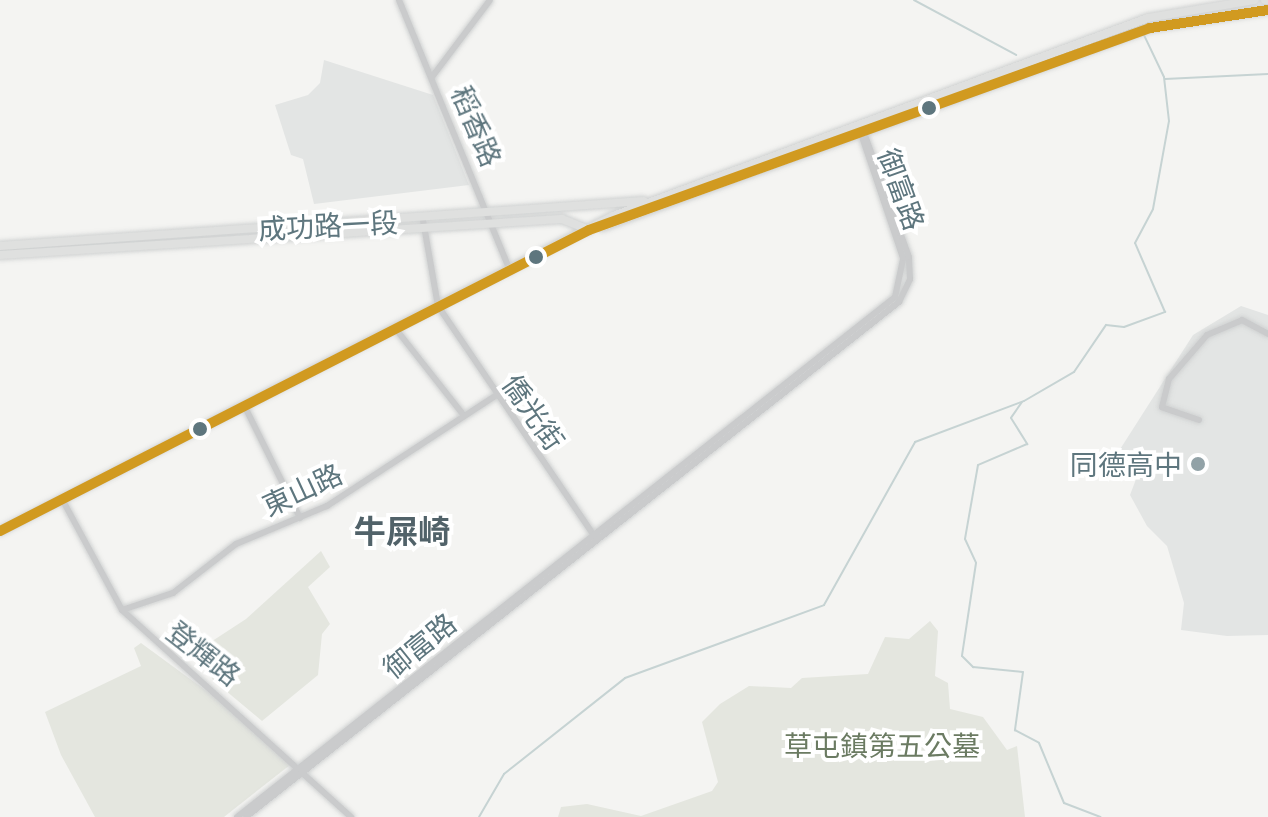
<!DOCTYPE html>
<html>
<head>
<meta charset="utf-8">
<style>
	body { margin:0 }
	#map { position:relative; width:1268px; height:817px; overflow:hidden; background:#f4f4f2; font-family:Barlow,"Noto Sans TC",sans-serif }
	div>[style] { position:absolute }
	.built>* { inset:0; background:#e3e5e4 }
	.green>* { inset:0; background:#e4e6df }
	.stream>* { height:2px; margin:-1px; padding:0 1px; transform-origin:1px; border-radius:1px; background:#c6d3d3 }
	.roads { filter:drop-shadow(0 0 2px #d0d2d2) drop-shadow(0 0 2px #d0d2d2) }
	.minor>* { height:6px; margin:-3px; padding:0 3px; transform-origin:3px; border-radius:3px; background:#cacbcc }
	.major>* { height:8px; margin:-4px; padding:0 4px; transform-origin:4px; border-radius:4px; background:#dfe0df }
	.bus-1>* { height:10px; margin:-5px; padding:0 5px; transform-origin:5px; border-radius:5px; background:#d19a20 }
	.dots>* { width:22px; height:22px; translate:-50% -50%; box-sizing:border-box; border:4px solid #fff; border-radius:50% }
	span { translate:-50% -50%; white-space:nowrap; text-align:center; line-height:1.15; -webkit-text-stroke:8px #fff; paint-order:stroke }
	.street-label { font-size:28px; color:#5e767e }
	.poi-label { font-size:28px; color:#5e767e }
	.right { translate:-100% -50%; text-align:right }
	.park-label { font-size:28px; color:#6b7b62 }
	.quarter-label { font-size:32px; color:#516269; font-weight:700 }
</style>
</head>
<body>
<div id="map">
	<div class="built">
		<div style="clip-path:polygon(324px 60px,433px 95px,469px 185px,314px 204px,303px 159px,291px 155px,275px 105px,308px 95px,320px 83px)"></div>
		<div style="clip-path:polygon(1241px 306px,1268px 315px,1268px 635px,1227px 636px,1181px 630px,1184px 603px,1167px 546px,1147px 526px,1130px 495px,1138px 474px,1117px 454px,1193px 335px)"></div>
	</div>
	<div class="green">
		<div style="clip-path:polygon(321px 551px,330px 567px,308px 587px,330px 624px,322px 634px,318px 675px,262px 721px,213px 680px,197px 651px,246px 619px)"></div>
		<div style="clip-path:polygon(930px 621px,938px 631px,935px 676px,948px 683px,950px 709px,983px 717px,1007px 750px,1017px 746px,1025px 817px,558px 817px,561px 807px,587px 804px,641px 816px,712px 791px,718px 782px,702px 722px,720px 704px,749px 686px,791px 688px,802px 678px,868px 674px,885px 637px,909px 639px)"></div>
		<div style="clip-path:polygon(141px 643px,227px 706px,290px 765px,224px 817px,95px 817px,61px 755px,45px 712px,141px 666px,134px 648px)"></div>
	</div>
	<div class="stream">
		<div style="left:914px;top:0;width:116px;rotate:28.3deg"></div>
		<div style="left:1165px;top:79px;width:103px;rotate:-2.8deg"></div>
		<div style="left:1022px;top:402px;width:19px;rotate:125deg"></div>
		<div style="left:1011px;top:418px;width:31px;rotate:58deg"></div>
		<div style="left:1027px;top:444px;width:53px;rotate:156.8deg"></div>
		<div style="left:978px;top:465px;width:75px;rotate:100deg"></div>
		<div style="left:965px;top:539px;width:26px;rotate:65deg"></div>
		<div style="left:976px;top:563px;width:94px;rotate:98.6deg"></div>
		<div style="left:962px;top:656px;width:16px;rotate:45deg"></div>
		<div style="left:973px;top:667px;width:50px;rotate:5.7deg"></div>
		<div style="left:1023px;top:672px;width:59px;rotate:97.9deg"></div>
		<div style="left:1015px;top:730px;width:27px;rotate:28deg"></div>
		<div style="left:1039px;top:743px;width:65px;rotate:67.4deg"></div>
		<div style="left:1064px;top:803px;width:39px;rotate:21deg"></div>
		<div style="left:479px;top:817px;width:50px;rotate:-59.8deg"></div>
		<div style="left:504px;top:774px;width:154px;rotate:-38.4deg"></div>
		<div style="left:625px;top:678px;width:212px;rotate:-20.1deg"></div>
		<div style="left:824px;top:605px;width:187px;rotate:-60.8deg"></div>
		<div style="left:915px;top:442px;width:116px;rotate:-20.6deg"></div>
		<div style="left:1024px;top:401px;width:58px;rotate:-30.1deg"></div>
		<div style="left:1074px;top:372px;width:57px;rotate:-55.8deg"></div>
		<div style="left:1106px;top:325px;width:18px;rotate:6deg"></div>
		<div style="left:1124px;top:327px;width:44px;rotate:-20.1deg"></div>
		<div style="left:1165px;top:312px;width:75px;rotate:-113.5deg"></div>
		<div style="left:1135px;top:243px;width:38px;rotate:-62deg"></div>
		<div style="left:1153px;top:209px;width:89px;rotate:-79.7deg"></div>
		<div style="left:1169px;top:121px;width:44px;rotate:-96.5deg"></div>
		<div style="left:1164px;top:77px;width:47px;rotate:-115.5deg"></div>
	</div>
	<div class="roads">
		<div class="minor">
			<div style="left:399px;top:0;width:293px;rotate:67.7deg"></div>
			<div style="left:432px;top:77px;width:96px;rotate:-53deg"></div>
			<div style="left:423px;top:220px;width:87px;rotate:80.1deg"></div>
			<div style="left:438px;top:306px;width:279px;rotate:55.8deg"></div>
			<div style="left:395px;top:328px;width:108px;rotate:51.8deg"></div>
			<div style="left:244px;top:405px;width:126px;rotate:63.6deg"></div>
			<div style="left:1199px;top:420px;width:39px;rotate:-161deg"></div>
			<div style="left:1162px;top:407px;width:29px;rotate:-76deg"></div>
			<div style="left:1169px;top:379px;width:58px;rotate:-49.2deg"></div>
			<div style="left:1207px;top:335px;width:38px;rotate:-23deg"></div>
			<div style="left:1242px;top:320px;width:30px;rotate:28deg"></div>
			<div style="left:62px;top:499px;width:126px;rotate:61.6deg"></div>
			<div style="left:122px;top:610px;width:309px;rotate:42.1deg"></div>
			<div style="left:122px;top:610px;width:54px;rotate:-18.4deg"></div>
			<div style="left:173px;top:593px;width:80px;rotate:-37.9deg"></div>
			<div style="left:236px;top:544px;width:99px;rotate:-22.7deg"></div>
			<div style="left:327px;top:506px;width:201px;rotate:-33.2deg"></div>
			<div style="left:237px;top:817px;width:839px;rotate:-38.32deg"></div>
			<div style="left:895px;top:297px;width:40px;rotate:-78deg"></div>
			<div style="left:903px;top:258px;width:134px;rotate:-108.7deg"></div>
			<div style="left:246px;top:817px;width:832px;rotate:-38.26deg"></div>
			<div style="left:899px;top:302px;width:25px;rotate:-64deg"></div>
			<div style="left:910px;top:279px;width:22px;rotate:-93deg"></div>
			<div style="left:909px;top:257px;width:135px;rotate:-109.9deg"></div>
		</div>
		<div class="major">
			<div style="left:1265px;top:0;width:3px"></div>
			<div style="left:602px;top:227px;width:583px;rotate:-19.96deg"></div>
			<div style="left:1150px;top:28px;width:119px;rotate:-8.7deg"></div>
			<div style="left:0;top:246px;width:645px;rotate:-4deg"></div>
			<div style="left:0;top:255px;width:563px;rotate:-3.67deg"></div>
			<div style="left:562px;top:219px;width:29px;rotate:22deg"></div>
			<div style="left:0;top:531px;width:689px;rotate:-27.2deg"></div>
			<div style="left:613px;top:216px;width:570px;rotate:-20.31deg"></div>
			<div style="left:1148px;top:18px;width:108px;rotate:-9.6deg"></div>
		</div>
	</div>
	<div class="bus-1">
		<div style="left:0;top:531px;width:661px;rotate:-27.07deg"></div>
		<div style="left:589px;top:230px;width:596px;rotate:-19.8deg"></div>
		<div style="left:1150px;top:28px;width:119px;rotate:-8.7deg"></div>
	</div>
	<div class="dots">
		<div style="left:929px;top:108px;background:#5e767e"></div>
		<div style="left:536px;top:257px;background:#5e767e"></div>
		<div style="left:200px;top:429px;background:#5e767e"></div>
		<div style="left:1198px;top:464px;background:#92a2a7"></div>
	</div>
	<div class="street-label">
		<span style="left:477px;top:126px;rotate:67deg">稻香路</span>
		<span style="left:902px;top:189px;rotate:70deg">御富路</span>
		<span style="left:328px;top:225px;rotate:-3deg">成功路一段</span>
		<span style="left:534px;top:412px;rotate:55deg">僑光街</span>
		<span style="left:302px;top:489px;rotate:-25deg">東山路</span>
		<span style="left:419px;top:645px;rotate:-39deg">御富路</span>
		<span style="left:204px;top:653px;rotate:38deg">登輝路</span>
	</div>
	<div class="poi-label">
		<span class="right" style="left:1182px;top:464px">同德高中</span>
	</div>
	<div class="park-label">
		<span style="left:882px;top:745px">草屯鎮第五公墓</span>
	</div>
	<div class="quarter-label">
		<span style="left:402px;top:530px">牛屎崎</span>
	</div>
</div>
</body>
</html>
